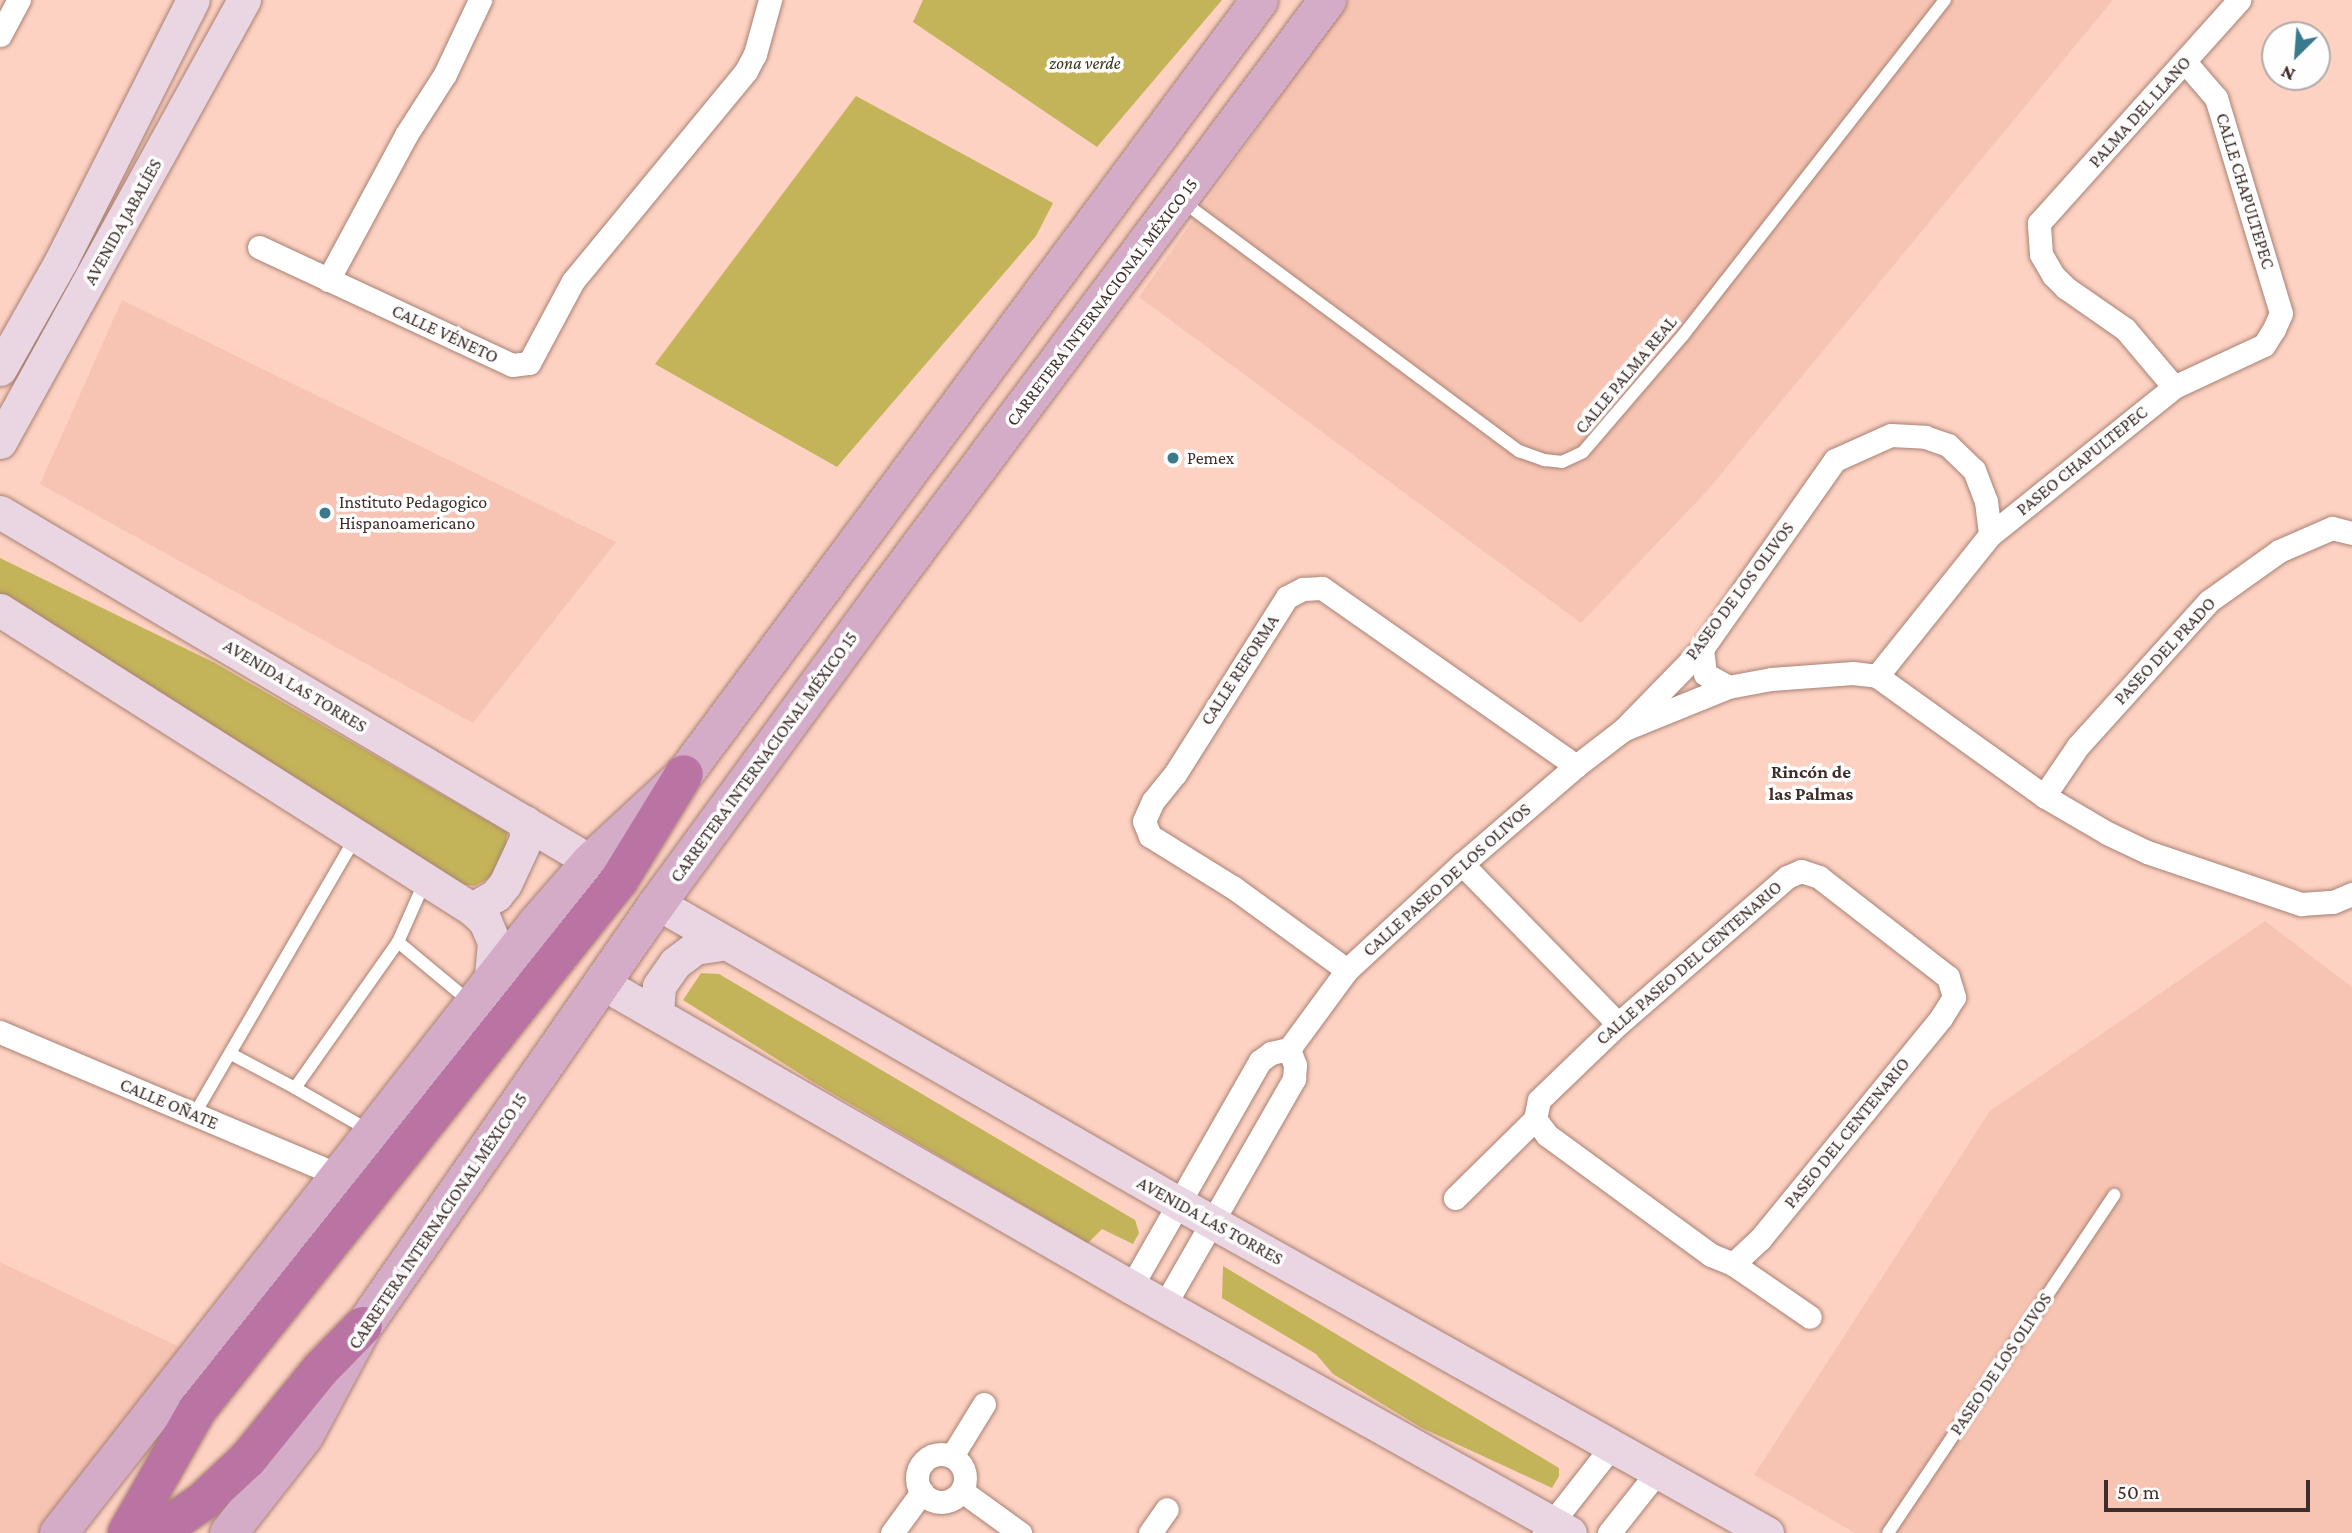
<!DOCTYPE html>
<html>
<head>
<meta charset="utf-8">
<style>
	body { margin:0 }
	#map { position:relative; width:2352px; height:1533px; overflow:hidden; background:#fdd2c3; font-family:"Crimson Pro",serif }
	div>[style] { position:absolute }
	.built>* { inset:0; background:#f7c4b3 }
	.green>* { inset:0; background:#c3b359 }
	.roads { filter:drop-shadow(0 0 2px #a88173) drop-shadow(0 0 2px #a88173) }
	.lane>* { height:12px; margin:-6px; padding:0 6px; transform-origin:6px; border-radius:6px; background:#fff }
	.street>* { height:23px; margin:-11.5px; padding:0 11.5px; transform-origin:11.5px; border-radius:11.5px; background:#fff }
	.street>.ring { margin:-11.5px; padding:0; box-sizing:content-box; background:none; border:23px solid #fff; border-radius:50% }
	.secondary>* { height:33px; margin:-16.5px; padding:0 16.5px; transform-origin:16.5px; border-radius:16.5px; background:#ead5e3 }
	.primary>* { height:37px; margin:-18.5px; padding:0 18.5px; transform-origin:18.5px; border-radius:18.5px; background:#d5acc8 }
	.highway>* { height:38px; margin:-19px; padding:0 19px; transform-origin:19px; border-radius:19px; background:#b974a3 }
	.dots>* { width:19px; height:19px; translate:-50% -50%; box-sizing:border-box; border:4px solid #fefefe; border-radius:50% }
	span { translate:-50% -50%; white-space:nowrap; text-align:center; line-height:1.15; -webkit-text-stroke:7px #fefefe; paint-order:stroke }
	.park-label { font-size:18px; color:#363219; font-style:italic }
	.street-label { font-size:18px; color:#3e2d28 }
	.poi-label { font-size:18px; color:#3e2d28 }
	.left { translate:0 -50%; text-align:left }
	.neighbourhood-label { font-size:19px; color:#3e2d28; font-weight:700 }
	.north { position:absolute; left:2261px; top:21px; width:70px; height:70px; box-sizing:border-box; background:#fefefe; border:2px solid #b1aaa8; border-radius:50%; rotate:205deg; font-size:19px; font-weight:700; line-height:28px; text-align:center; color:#3e2d28 }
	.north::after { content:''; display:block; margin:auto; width:24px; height:32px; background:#397a8d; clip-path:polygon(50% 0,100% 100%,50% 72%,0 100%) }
	.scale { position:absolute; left:2104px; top:1480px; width:206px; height:32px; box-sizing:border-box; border:4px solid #3e2d28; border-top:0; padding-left:9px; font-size:21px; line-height:24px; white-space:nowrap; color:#3e2d28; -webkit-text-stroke:5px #fefefe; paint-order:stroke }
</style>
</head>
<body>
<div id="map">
	<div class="built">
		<div style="clip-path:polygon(1348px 0,2113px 0,1707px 491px,1581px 623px,1139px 297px)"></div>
		<div style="clip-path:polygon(122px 300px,616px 542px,473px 723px,40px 484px)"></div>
		<div style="clip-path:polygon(2265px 921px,2352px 987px,2352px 1533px,1855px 1533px,1754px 1475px,1990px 1111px)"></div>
		<div style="clip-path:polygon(0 1262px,186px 1350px,41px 1533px,0 1533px)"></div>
	</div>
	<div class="green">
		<div style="clip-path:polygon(923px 0,1222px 0,1097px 147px,913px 22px)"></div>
		<div style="clip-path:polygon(856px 96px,1053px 203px,1036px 236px,837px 467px,655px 364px)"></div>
		<div style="clip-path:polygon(0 558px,215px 663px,507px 832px,506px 853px,491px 877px,475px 886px,425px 880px,0 615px)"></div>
		<div style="clip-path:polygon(701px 973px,719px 974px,1135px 1220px,1139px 1233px,1133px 1244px,1102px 1229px,1088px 1243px,813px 1082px,683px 1000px)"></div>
		<div style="clip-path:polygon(1223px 1266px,1559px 1468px,1559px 1476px,1552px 1488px,1422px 1428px,1333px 1374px,1316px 1354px,1222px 1298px)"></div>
	</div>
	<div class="roads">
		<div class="lane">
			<div style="left:1182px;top:201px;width:420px;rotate:36.6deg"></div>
			<div style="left:1519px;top:451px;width:27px;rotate:20deg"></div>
			<div style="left:1544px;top:460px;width:18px;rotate:6deg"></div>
			<div style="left:1562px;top:462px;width:23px;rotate:-25deg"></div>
			<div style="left:1583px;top:452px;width:155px;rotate:-49.4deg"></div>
			<div style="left:1684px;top:334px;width:424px;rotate:-52deg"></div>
			<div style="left:398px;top:942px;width:92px;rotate:39.7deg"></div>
			<div style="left:231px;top:1054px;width:72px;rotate:28deg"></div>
			<div style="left:194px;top:1115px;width:320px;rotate:-59.8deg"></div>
			<div style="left:370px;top:1131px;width:86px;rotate:-150.2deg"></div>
			<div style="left:295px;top:1088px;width:179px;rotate:-54.8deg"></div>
			<div style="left:398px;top:942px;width:67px;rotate:-66.1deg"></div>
			<div style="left:1888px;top:1533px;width:407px;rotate:-56.2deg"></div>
		</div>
		<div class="street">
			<div style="left:0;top:35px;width:40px;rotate:-62deg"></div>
			<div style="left:259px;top:247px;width:279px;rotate:25deg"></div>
			<div style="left:512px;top:365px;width:17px;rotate:-7deg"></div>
			<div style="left:529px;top:363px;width:93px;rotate:-61.8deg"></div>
			<div style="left:573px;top:281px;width:272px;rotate:-50.5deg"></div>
			<div style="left:746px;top:71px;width:19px;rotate:-62deg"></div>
			<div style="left:755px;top:54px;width:56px;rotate:-74.5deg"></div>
			<div style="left:328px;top:280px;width:165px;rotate:-61.7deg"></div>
			<div style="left:406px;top:135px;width:72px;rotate:-57.4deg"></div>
			<div style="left:445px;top:74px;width:82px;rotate:-64.7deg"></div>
			<div style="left:2174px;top:387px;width:76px;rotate:-130.2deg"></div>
			<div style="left:2125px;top:329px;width:72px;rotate:-145.2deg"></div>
			<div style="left:2066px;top:288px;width:18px;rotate:-135deg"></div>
			<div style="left:2053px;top:275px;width:24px;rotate:-120deg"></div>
			<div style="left:2041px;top:254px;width:31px;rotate:-94deg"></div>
			<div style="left:2039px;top:223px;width:300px;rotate:-48.1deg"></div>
			<div style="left:1702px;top:649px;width:25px;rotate:83deg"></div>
			<div style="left:1705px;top:674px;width:26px;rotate:29deg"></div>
			<div style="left:1877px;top:676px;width:181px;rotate:-51.3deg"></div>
			<div style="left:1990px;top:535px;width:236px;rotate:-38.8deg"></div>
			<div style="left:2174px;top:387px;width:99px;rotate:-25deg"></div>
			<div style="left:2264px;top:345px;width:19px;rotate:-58deg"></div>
			<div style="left:2274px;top:329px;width:17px;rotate:-66deg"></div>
			<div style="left:2281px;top:313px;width:225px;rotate:-106.8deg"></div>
			<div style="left:2216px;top:98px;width:48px;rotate:-130.7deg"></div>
			<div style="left:1627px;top:728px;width:109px;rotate:-22.1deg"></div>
			<div style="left:1728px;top:687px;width:44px;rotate:-10.5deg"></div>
			<div style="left:1771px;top:679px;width:82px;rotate:-4.2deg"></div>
			<div style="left:1853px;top:673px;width:24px;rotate:7deg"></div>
			<div style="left:1877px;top:676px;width:206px;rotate:35.7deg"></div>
			<div style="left:2044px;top:796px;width:73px;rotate:30.4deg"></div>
			<div style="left:2107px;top:833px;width:44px;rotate:25.4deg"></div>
			<div style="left:2147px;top:852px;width:163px;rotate:18.7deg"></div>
			<div style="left:2301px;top:904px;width:32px;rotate:-4deg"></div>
			<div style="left:2333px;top:902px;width:21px;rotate:-23deg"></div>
			<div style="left:2044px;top:796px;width:60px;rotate:-55.8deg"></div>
			<div style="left:2078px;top:746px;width:195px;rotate:-47.9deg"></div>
			<div style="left:2209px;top:601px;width:86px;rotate:-35.5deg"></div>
			<div style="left:2279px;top:551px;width:58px;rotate:-23.5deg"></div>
			<div style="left:2332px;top:528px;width:21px;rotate:14deg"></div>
			<div style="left:1462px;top:864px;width:223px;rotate:45.7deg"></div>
			<div style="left:1347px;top:970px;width:140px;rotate:-144deg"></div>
			<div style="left:1234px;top:888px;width:99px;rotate:-148.2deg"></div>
			<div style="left:1150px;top:836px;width:16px;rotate:-112deg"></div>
			<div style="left:1144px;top:821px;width:22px;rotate:-66deg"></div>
			<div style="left:1153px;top:801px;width:35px;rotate:-51deg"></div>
			<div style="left:1175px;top:774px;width:209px;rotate:-57.7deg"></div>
			<div style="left:1287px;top:597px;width:18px;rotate:-27deg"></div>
			<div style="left:1303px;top:589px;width:19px;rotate:-3deg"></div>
			<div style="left:1322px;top:588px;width:310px;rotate:35deg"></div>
			<div style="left:0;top:1032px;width:367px;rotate:22.9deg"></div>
			<div style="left:1535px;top:1119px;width:20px;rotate:53deg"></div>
			<div style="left:1547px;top:1135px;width:203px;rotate:36.2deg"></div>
			<div style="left:1711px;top:1255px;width:24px;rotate:22deg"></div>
			<div style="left:1733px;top:1264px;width:93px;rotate:34.5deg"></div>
			<div style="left:1455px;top:1198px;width:112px;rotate:-44.6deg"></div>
			<div style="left:1535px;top:1119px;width:19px;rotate:-78deg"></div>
			<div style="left:1539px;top:1100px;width:110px;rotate:-43.9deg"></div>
			<div style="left:1618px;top:1024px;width:224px;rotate:-41deg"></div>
			<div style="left:1787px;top:877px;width:15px;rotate:-23deg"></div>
			<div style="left:1801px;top:871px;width:19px;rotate:18deg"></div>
			<div style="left:1819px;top:877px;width:163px;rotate:37.8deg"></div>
			<div style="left:1948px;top:977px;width:21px;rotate:73deg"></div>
			<div style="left:1954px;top:997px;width:25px;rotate:122deg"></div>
			<div style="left:1941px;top:1018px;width:286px;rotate:129.3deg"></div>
			<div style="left:1760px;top:1239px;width:37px;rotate:137deg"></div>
			<div style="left:1131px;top:1287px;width:260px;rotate:-60.3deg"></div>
			<div style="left:1260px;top:1061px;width:14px;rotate:-36deg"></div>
			<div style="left:1271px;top:1053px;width:18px;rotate:-13deg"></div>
			<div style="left:1289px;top:1049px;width:98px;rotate:-53.7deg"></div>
			<div style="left:1347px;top:970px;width:156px;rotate:-42.7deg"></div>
			<div style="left:1462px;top:864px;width:150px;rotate:-40.7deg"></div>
			<div style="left:1576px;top:766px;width:61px;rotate:-37.6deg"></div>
			<div style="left:1624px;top:729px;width:112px;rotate:-45.7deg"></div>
			<div style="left:1702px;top:649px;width:231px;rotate:-54.9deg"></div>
			<div style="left:1835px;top:460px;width:61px;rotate:-24.1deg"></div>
			<div style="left:1891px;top:435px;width:34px;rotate:3deg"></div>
			<div style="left:1925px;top:437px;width:24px;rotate:19deg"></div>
			<div style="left:1948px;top:445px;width:36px;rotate:44deg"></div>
			<div style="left:1974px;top:470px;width:33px;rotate:69deg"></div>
			<div style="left:1986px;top:501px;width:34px;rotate:83deg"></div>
			<div style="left:1164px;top:1306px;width:262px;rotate:-60.2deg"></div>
			<div style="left:1294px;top:1079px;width:14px;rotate:-86deg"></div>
			<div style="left:1295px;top:1065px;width:17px;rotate:-111deg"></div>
			<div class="ring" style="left:917px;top:1454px;width:25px;height:25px"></div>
			<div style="left:952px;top:1456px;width:61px;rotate:-58.4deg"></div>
			<div style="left:962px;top:1491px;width:72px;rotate:35.9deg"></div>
			<div style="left:892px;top:1533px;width:51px;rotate:-53.8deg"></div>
			<div style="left:1150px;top:1533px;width:29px;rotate:-55deg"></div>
			<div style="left:1544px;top:1533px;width:110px;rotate:-52deg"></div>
			<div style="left:1609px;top:1533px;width:79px;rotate:-51.7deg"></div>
		</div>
		<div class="secondary">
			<div style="left:0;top:369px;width:124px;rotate:-60.5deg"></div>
			<div style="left:61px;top:261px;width:292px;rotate:-63.2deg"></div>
			<div style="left:0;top:442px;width:505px;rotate:-61.1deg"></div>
			<div style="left:0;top:512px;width:685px;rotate:30.61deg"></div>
			<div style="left:0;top:610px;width:559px;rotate:32.35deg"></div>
			<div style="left:472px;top:909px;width:18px;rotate:43deg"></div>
			<div style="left:485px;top:921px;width:23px;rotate:67deg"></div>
			<div style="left:494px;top:942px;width:37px;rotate:95deg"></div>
			<div style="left:657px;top:903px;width:603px;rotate:29.92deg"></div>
			<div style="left:1180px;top:1204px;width:673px;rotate:29.27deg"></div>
			<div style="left:472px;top:909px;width:28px;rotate:-30deg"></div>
			<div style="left:496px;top:895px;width:14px;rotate:-51deg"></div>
			<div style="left:505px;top:884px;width:50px;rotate:-65deg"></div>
			<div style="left:526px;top:839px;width:17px;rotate:-93deg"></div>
			<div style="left:602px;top:983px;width:610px;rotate:29.88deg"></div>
			<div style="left:1131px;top:1287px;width:503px;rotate:29.26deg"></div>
			<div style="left:657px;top:1014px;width:28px;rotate:-86deg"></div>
			<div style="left:659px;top:986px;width:28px;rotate:-55deg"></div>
			<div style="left:675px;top:963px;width:25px;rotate:-37deg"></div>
			<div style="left:695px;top:948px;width:31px;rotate:-9deg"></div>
		</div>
		<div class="primary">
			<div style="left:58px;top:1533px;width:775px;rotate:-51.92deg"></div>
			<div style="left:536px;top:923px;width:82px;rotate:-48.9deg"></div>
			<div style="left:590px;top:861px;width:128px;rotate:-42.8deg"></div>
			<div style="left:684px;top:774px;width:964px;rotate:-53.39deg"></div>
			<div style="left:228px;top:1533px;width:123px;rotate:-51.9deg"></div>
			<div style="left:304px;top:1436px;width:125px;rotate:-61.8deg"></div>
			<div style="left:363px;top:1326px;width:515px;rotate:-55.2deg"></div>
			<div style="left:657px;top:903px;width:383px;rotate:-53.8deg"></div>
			<div style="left:883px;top:594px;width:742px;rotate:-53.22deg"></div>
		</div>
		<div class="highway">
			<div style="left:127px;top:1533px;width:142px;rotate:-60.4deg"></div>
			<div style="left:197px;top:1410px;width:677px;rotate:-51.47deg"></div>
			<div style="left:619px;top:880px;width:124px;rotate:-58.5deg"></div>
			<div style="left:157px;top:1533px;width:55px;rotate:-34.6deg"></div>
			<div style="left:202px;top:1502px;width:63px;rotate:-43.1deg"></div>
			<div style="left:248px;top:1459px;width:116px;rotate:-51deg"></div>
			<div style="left:321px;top:1369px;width:60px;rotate:-45.7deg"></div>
		</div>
	</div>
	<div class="dots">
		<div style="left:1173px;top:458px;background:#397a8d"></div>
		<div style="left:325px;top:513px;background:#397a8d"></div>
	</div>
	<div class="park-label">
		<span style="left:1085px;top:63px">zona verde</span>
	</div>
	<div class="street-label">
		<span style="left:2140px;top:112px;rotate:-48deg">PALMA DEL LLANO</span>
		<span style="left:2245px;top:191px;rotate:73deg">CALLE CHAPULTEPEC</span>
		<span style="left:123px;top:222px;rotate:-61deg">AVENIDA JABALÍES</span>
		<span style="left:1102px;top:302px;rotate:-53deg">CARRETERA INTERNACIONAL MÉXICO 15</span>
		<span style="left:445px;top:334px;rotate:25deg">CALLE VÉNETO</span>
		<span style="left:1626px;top:375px;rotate:-50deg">CALLE PALMA REAL</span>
		<span style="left:2082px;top:461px;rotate:-39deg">PASEO CHAPULTEPEC</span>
		<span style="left:1740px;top:591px;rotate:-53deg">PASEO DE LOS OLIVOS</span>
		<span style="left:2165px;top:651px;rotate:-47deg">PASEO DEL PRADO</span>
		<span style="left:1240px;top:670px;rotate:-57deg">CALLE REFORMA</span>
		<span style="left:295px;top:686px;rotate:31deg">AVENIDA LAS TORRES</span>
		<span style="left:764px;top:757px;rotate:-54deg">CARRETERA INTERNACIONAL MÉXICO 15</span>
		<span style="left:1447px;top:880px;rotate:-42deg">CALLE PASEO DE LOS OLIVOS</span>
		<span style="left:1689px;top:963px;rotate:-41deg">CALLE PASEO DEL CENTENARIO</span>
		<span style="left:169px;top:1104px;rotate:23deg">CALLE OÑATE</span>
		<span style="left:1847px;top:1133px;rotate:-51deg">PASEO DEL CENTENARIO</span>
		<span style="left:438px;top:1221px;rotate:-56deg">CARRETERA INTERNACIONAL MÉXICO 15</span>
		<span style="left:1210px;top:1221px;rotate:29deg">AVENIDA LAS TORRES</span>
		<span style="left:2001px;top:1364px;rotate:-56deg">PASEO DE LOS OLIVOS</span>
	</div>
	<div class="poi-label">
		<span class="left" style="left:1187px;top:458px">Pemex</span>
		<span class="left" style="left:339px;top:513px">Instituto Pedagogico<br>Hispanoamericano</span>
	</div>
	<div class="neighbourhood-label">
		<span style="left:1811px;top:783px">Rincón de<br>las Palmas</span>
	</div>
	<div class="north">N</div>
	<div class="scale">50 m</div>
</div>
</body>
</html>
